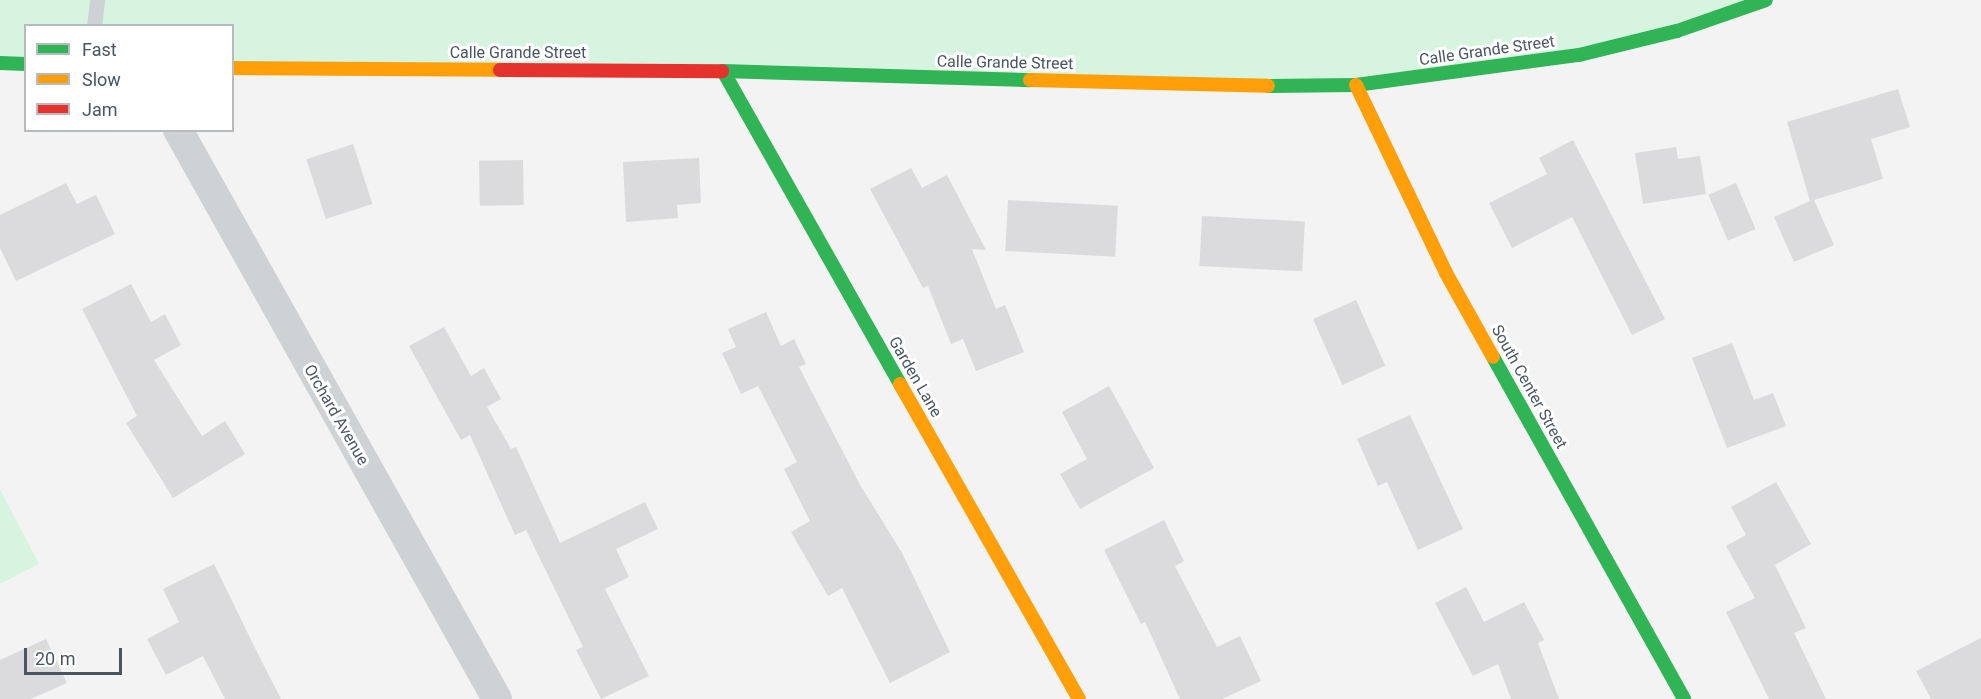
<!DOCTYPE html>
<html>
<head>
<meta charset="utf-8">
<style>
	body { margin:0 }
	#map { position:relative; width:1981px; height:699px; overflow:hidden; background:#f4f3f3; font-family:Roboto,sans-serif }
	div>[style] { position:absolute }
	.green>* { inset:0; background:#d7f4e1 }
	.building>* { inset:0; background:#dbdbdd; transform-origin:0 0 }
	.lane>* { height:15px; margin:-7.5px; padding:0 7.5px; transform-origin:7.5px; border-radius:7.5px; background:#cfd2d4 }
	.street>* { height:30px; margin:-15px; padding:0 15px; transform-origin:15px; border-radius:15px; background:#cfd2d4 }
	.fast>* { height:14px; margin:-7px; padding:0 7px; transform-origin:7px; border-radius:7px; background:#30b455 }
	.slow>* { height:14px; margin:-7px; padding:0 7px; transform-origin:7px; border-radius:7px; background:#ff9f0a }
	.jam>* { height:14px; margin:-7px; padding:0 7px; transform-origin:7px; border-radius:7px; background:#e5322d }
	span { translate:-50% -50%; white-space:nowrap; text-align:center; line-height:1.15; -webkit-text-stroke:6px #fff; paint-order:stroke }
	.street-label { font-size:16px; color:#485662 }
	.legend { position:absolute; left:24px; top:24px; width:210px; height:108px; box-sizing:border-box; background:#fff; border:2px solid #b6bbc0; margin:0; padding:8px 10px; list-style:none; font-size:18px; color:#485662 }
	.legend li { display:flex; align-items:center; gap:12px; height:30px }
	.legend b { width:30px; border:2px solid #b6bbc0 }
	.scale { position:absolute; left:24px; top:648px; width:98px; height:27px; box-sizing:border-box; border:3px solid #485662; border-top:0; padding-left:8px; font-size:18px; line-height:21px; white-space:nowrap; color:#485662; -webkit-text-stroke:4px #fff; paint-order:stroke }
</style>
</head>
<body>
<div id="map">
	<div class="green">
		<div style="clip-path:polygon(0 0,1760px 0,1677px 31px,1356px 85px,233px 69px,232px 26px,26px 26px,25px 64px,0 63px)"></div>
		<div style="clip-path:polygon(0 489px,39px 564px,0 584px)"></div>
	</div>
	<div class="building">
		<div style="clip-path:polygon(1898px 89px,1910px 127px,1871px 139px,1883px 179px,1814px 200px,1834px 245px,1794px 262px,1774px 217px,1810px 201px,1787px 122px)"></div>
		<div style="clip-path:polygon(1573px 140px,1665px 319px,1632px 335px,1572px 217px,1512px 248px,1489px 203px,1547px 174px,1539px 158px)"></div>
		<div style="left:353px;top:144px;width:63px;height:49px;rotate:72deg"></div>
		<div style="clip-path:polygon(1676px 147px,1678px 159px,1700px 156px,1706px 194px,1643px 204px,1635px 153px)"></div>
		<div style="clip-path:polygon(699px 158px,701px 203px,677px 205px,678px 218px,626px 222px,623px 162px)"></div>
		<div style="left:523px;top:160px;width:45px;height:44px;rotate:89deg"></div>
		<div style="clip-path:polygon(911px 168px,922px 188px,947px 175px,986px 250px,972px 249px,996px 309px,1005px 305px,1024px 352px,976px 371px,963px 339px,951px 344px,928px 286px,923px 288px,870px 189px)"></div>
		<div style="clip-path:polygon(66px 183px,77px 204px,96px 195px,115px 234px,16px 281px,0 248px,0 215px)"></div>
		<div style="left:1736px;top:183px;width:50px;height:30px;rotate:67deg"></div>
		<div style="left:1008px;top:200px;width:110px;height:51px;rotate:3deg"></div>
		<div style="left:1202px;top:216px;width:103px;height:50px;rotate:3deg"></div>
		<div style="clip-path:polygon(131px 284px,151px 322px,165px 314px,181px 345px,154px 360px,202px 436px,225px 421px,245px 454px,173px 498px,126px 423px,137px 416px,82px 309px)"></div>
		<div style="left:1356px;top:300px;width:72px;height:47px;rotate:66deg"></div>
		<div style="clip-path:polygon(766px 312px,781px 346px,794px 339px,806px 364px,799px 367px,859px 483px,902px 553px,950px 652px,890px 683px,842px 588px,828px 596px,791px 532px,810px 521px,784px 469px,797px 462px,758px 386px,741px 394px,722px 353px,736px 347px,728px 329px)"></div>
		<div style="clip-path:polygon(444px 327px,471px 376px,484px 368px,501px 399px,487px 407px,511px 449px,516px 447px,560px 543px,645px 502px,658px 529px,616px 549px,629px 577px,605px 589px,649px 676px,601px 699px,576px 650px,583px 647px,526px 530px,515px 535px,470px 435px,461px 440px,409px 346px)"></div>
		<div style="clip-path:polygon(1732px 343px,1754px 400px,1773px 393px,1786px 426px,1727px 448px,1692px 358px)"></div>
		<div style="clip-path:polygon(1109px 386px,1154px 468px,1080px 509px,1060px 474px,1087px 459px,1062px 412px)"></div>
		<div style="clip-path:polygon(1410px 415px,1463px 529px,1418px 550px,1387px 482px,1378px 486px,1357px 439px)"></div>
		<div style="clip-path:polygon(1776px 482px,1811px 544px,1775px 565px,1806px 628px,1794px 633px,1826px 699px,1769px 699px,1726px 612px,1755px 598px,1726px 546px,1746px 535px,1731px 507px)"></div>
		<div style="clip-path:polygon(1164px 520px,1184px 561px,1175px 566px,1217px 647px,1240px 636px,1261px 681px,1222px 699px,1180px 699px,1145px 622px,1141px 624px,1104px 550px)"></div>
		<div style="clip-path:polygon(214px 564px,258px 654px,281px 699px,225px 699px,203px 656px,166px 675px,147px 639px,179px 622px,163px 589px)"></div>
		<div style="clip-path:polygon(1466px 587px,1484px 622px,1524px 602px,1544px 640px,1538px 643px,1559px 699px,1511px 699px,1498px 664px,1473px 676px,1435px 603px)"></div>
		<div style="clip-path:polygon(1981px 638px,1981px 699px,1931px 699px,1916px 671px)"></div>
		<div style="clip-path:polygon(46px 639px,67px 683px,31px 699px,0 699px,0 660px)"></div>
	</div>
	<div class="lane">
		<div style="left:94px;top:26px;width:26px;rotate:-83deg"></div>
	</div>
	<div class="street">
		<div style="left:178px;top:130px;width:652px;rotate:60.72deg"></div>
	</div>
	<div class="fast">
		<div style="left:0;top:63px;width:26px;rotate:2deg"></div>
		<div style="left:722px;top:71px;width:308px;rotate:1.7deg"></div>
		<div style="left:723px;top:71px;width:360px;rotate:60.5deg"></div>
		<div style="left:1268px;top:86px;width:88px;rotate:-0.7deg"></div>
		<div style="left:1356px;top:85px;width:225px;rotate:-7.7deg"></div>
		<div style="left:1579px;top:55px;width:101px;rotate:-13.8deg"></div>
		<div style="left:1677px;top:31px;width:94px;rotate:-19.2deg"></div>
		<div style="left:1493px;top:357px;width:392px;rotate:60.8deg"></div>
	</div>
	<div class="slow">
		<div style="left:232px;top:68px;width:268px;rotate:0.4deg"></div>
		<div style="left:1030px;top:80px;width:238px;rotate:1.4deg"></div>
		<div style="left:1356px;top:85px;width:208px;rotate:64.4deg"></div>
		<div style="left:1446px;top:273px;width:96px;rotate:60.8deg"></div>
		<div style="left:900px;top:384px;width:362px;rotate:60.4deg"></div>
	</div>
	<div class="jam">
		<div style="left:500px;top:70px;width:222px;rotate:0.3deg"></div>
	</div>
	<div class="street-label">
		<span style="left:1487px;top:51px;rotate:-8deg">Calle Grande Street</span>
		<span style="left:518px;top:53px">Calle Grande Street</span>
		<span style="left:1005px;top:63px;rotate:1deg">Calle Grande Street</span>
		<span style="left:915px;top:377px;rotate:60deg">Garden Lane</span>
		<span style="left:1529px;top:387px;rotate:61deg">South Center Street</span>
		<span style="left:336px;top:415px;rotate:60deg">Orchard Avenue</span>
	</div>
	<ul class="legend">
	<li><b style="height:8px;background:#30b455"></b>Fast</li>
	<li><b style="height:8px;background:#ff9f0a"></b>Slow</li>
	<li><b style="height:8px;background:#e5322d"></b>Jam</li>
	</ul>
	<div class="scale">20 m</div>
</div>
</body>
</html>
